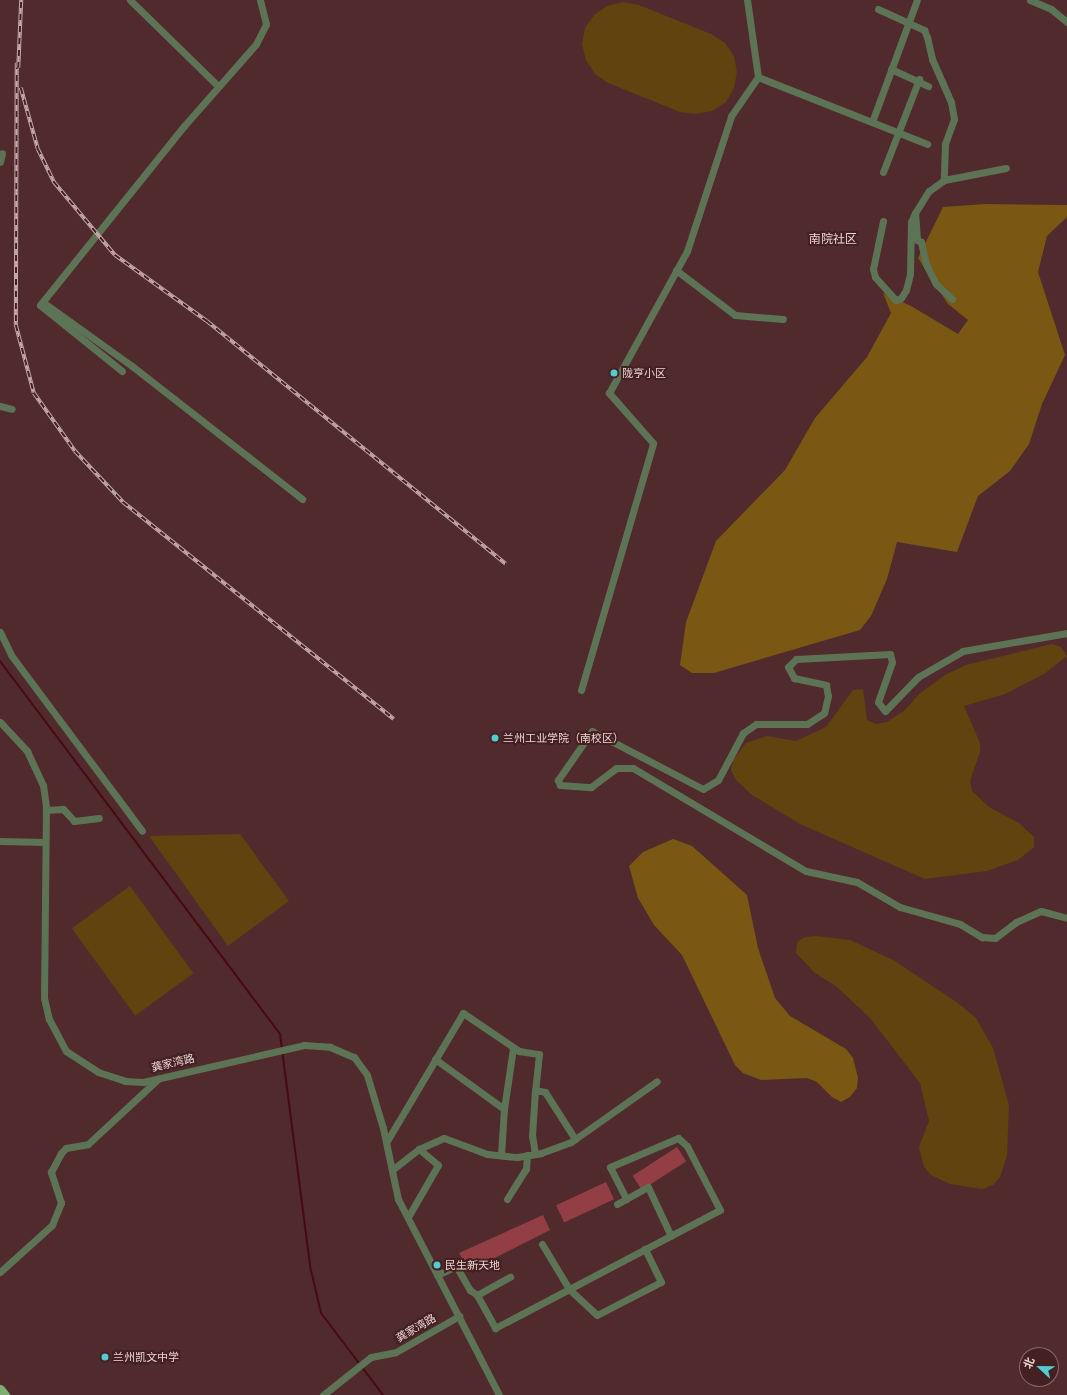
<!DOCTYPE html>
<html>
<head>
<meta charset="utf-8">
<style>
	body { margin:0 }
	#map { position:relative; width:1067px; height:1395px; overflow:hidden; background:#502a2c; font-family:"IBM Plex Serif","Noto Sans SC",serif }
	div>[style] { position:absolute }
	.green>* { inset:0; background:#60430e; transform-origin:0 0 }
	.forest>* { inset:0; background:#7a5713 }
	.stream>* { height:2px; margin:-1px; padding:0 1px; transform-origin:1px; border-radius:1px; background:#480913 }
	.building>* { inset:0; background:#933e44; transform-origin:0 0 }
	.minor>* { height:7px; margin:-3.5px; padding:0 3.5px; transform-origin:3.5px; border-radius:3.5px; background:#5d7356 }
	.major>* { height:9px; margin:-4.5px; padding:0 4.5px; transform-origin:4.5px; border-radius:4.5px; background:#80ad71 }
	.rail>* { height:3.5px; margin-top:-1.75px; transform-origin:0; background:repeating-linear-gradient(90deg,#442022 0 6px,#c6aaaa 0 12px); box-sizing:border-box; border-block:1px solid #c6aaaa }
	.dots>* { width:11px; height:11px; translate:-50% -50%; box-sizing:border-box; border:2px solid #442022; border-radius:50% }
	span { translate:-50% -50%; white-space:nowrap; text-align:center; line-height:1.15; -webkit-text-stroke:4px #442022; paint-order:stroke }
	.poi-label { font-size:11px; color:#efd6d6 }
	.left { translate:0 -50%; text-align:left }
	.street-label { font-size:11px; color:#efd6d6 }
	.neighbourhood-label { font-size:12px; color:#efd6d6 }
	.north { position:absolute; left:1019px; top:1347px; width:40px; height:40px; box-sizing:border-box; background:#442022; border:1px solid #88696a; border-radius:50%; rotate:292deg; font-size:11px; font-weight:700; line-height:16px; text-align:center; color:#efd6d6 }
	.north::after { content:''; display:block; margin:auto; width:14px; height:18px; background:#52ccd0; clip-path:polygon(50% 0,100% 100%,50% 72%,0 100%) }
</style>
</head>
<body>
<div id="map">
	<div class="green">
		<div style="clip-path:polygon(623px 2px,639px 5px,711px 34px,725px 43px,734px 56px,737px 72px,734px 88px,726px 102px,712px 111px,696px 114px,680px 112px,608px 83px,595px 74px,586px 60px,582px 44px,585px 28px,594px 15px,607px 6px)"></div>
		<div style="clip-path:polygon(1052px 644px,1061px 647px,1067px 656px,1044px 674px,1005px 694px,964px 706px,980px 743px,980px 752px,970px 781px,972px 791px,989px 807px,1019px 823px,1034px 837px,1034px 847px,1018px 860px,987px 871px,925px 879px,800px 824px,752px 795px,736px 780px,731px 770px,733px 760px,746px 743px,767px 736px,796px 741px,826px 727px,853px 690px,863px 689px,867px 720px,876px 724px,887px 722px,905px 710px,919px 694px,945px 675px,966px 665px)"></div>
		<div style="clip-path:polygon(240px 834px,289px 901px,228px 946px,149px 836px)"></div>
		<div style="left:130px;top:886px;width:108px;height:72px;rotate:54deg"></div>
		<div style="clip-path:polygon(817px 936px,850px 940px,895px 961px,958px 1003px,976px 1018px,993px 1048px,1009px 1105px,1007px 1156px,1000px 1177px,993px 1185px,982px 1189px,950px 1184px,931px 1175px,924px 1167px,919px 1147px,929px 1121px,920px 1083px,870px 1018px,837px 987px,815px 973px,796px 953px,797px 942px,805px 937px)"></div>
	</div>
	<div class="forest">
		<div style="clip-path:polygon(985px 204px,1067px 205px,1067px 217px,1047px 236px,1038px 272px,1065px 355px,1042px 404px,1029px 444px,1010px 471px,978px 496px,957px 552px,897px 542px,887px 579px,871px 616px,860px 630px,714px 673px,692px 673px,680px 665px,686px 622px,716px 541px,785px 470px,815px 418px,867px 357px,891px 313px,883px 293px,911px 306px,958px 334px,968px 320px,948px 304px,918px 258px,943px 207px)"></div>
		<div style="clip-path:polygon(673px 839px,692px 846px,747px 895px,758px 948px,775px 998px,790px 1016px,846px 1049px,853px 1058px,858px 1078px,857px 1088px,850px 1097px,841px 1102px,832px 1097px,817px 1082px,807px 1078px,761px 1080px,743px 1073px,735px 1065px,682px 955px,654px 925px,638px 898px,629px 866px,643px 852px)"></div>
	</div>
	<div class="stream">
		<div style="left:0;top:661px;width:466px;rotate:53.1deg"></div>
		<div style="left:280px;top:1034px;width:234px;rotate:82.6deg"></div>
		<div style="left:310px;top:1266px;width:48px;rotate:76.8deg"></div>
		<div style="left:321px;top:1313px;width:103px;rotate:52.9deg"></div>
	</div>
	<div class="building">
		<div style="left:677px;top:1147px;width:17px;height:53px;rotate:57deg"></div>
		<div style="left:606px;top:1182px;width:19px;height:55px;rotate:65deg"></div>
		<div style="clip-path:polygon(543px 1215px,550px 1230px,469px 1271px,459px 1253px)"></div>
	</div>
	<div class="minor">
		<div style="left:130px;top:0;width:123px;rotate:44.3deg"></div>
		<div style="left:1030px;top:0;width:23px;rotate:23deg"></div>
		<div style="left:1051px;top:9px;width:21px;rotate:39deg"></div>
		<div style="left:878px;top:9px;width:51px;rotate:24.5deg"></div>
		<div style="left:924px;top:30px;width:8px;rotate:67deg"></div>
		<div style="left:927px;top:37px;width:23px;rotate:77deg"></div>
		<div style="left:932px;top:59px;width:47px;rotate:66.2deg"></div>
		<div style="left:951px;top:102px;width:17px;rotate:80deg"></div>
		<div style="left:954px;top:119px;width:27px;rotate:110deg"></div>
		<div style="left:945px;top:144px;width:36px;rotate:92deg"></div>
		<div style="left:891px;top:69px;width:41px;rotate:24.7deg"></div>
		<div style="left:758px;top:77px;width:182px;rotate:21.6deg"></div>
		<div style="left:872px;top:122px;width:130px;rotate:-69.8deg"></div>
		<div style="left:0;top:162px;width:9px;rotate:-77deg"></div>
		<div style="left:883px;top:172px;width:100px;rotate:-68.8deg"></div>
		<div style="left:883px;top:221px;width:49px;rotate:101.8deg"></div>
		<div style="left:873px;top:269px;width:8px;rotate:76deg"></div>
		<div style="left:875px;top:277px;width:31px;rotate:48deg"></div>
		<div style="left:896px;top:300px;width:5px;rotate:-22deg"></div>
		<div style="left:901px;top:298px;width:9px;rotate:-58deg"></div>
		<div style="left:906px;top:290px;width:16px;rotate:-76deg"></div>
		<div style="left:910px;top:274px;width:52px;rotate:-88.9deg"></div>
		<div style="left:911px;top:222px;width:8px;rotate:-67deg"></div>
		<div style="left:676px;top:270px;width:74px;rotate:37.3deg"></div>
		<div style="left:735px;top:315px;width:48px;rotate:4.8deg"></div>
		<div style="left:952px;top:299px;width:22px;rotate:-137deg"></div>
		<div style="left:936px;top:284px;width:22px;rotate:-117deg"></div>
		<div style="left:926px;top:264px;width:23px;rotate:-103deg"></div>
		<div style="left:921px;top:242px;width:4px;rotate:-153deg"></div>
		<div style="left:917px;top:240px;width:27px;rotate:-94deg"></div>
		<div style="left:915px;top:213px;width:26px;rotate:-58deg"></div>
		<div style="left:929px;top:191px;width:19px;rotate:-36deg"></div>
		<div style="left:944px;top:180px;width:63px;rotate:-11deg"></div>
		<div style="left:47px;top:305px;width:105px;rotate:35.7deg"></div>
		<div style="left:132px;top:366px;width:216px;rotate:38deg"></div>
		<div style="left:122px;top:371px;width:105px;rotate:-141.2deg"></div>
		<div style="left:40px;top:305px;width:230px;rotate:-51.2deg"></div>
		<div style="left:184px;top:126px;width:109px;rotate:-48.7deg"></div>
		<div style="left:256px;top:44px;width:22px;rotate:-63deg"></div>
		<div style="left:266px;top:24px;width:25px;rotate:-104deg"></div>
		<div style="left:0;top:406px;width:12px;rotate:14deg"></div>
		<div style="left:0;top:632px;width:25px;rotate:64deg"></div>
		<div style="left:11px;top:655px;width:219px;rotate:53.3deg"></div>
		<div style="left:1067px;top:633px;width:106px;rotate:170.2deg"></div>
		<div style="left:963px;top:651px;width:52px;rotate:150deg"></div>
		<div style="left:918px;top:677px;width:47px;rotate:134.1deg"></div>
		<div style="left:885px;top:711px;width:11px;rotate:-128deg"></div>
		<div style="left:878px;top:702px;width:42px;rotate:-70.7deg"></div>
		<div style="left:892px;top:662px;width:8px;rotate:-104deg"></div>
		<div style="left:890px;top:654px;width:94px;rotate:177deg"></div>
		<div style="left:796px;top:659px;width:11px;rotate:135deg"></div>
		<div style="left:788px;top:667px;width:13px;rotate:61deg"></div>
		<div style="left:794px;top:678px;width:33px;rotate:12deg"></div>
		<div style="left:826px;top:685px;width:11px;rotate:80deg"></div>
		<div style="left:828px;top:696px;width:17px;rotate:103deg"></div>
		<div style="left:824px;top:713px;width:20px;rotate:147deg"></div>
		<div style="left:807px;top:724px;width:51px;rotate:180deg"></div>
		<div style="left:756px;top:724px;width:16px;rotate:145deg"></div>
		<div style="left:743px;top:733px;width:53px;rotate:118deg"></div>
		<div style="left:718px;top:780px;width:17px;rotate:149deg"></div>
		<div style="left:703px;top:789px;width:125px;rotate:-152.4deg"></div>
		<div style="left:592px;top:731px;width:60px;rotate:124.8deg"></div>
		<div style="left:558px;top:780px;width:5px;rotate:68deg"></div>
		<div style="left:560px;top:785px;width:31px;rotate:4deg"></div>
		<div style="left:591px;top:787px;width:31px;rotate:-37deg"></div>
		<div style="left:616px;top:768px;width:17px"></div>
		<div style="left:633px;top:768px;width:201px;rotate:30.8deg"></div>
		<div style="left:806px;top:871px;width:52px;rotate:12.2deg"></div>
		<div style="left:857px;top:882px;width:50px;rotate:30.2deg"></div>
		<div style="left:900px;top:907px;width:62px;rotate:15.8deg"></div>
		<div style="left:960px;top:924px;width:26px;rotate:31deg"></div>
		<div style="left:982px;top:937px;width:13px;rotate:4deg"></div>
		<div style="left:995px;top:938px;width:26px;rotate:-37deg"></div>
		<div style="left:1016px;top:922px;width:27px;rotate:-24deg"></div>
		<div style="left:1041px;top:911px;width:27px;rotate:15deg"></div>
		<div style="left:581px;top:690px;width:257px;rotate:-73.7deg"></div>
		<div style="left:653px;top:443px;width:67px;rotate:-131.3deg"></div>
		<div style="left:609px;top:393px;width:162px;rotate:-61.2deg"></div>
		<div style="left:687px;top:251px;width:142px;rotate:-71.9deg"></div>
		<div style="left:731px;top:116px;width:47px;rotate:-55.3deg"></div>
		<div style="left:758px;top:77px;width:78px;rotate:-98.1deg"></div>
		<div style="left:0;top:722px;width:40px;rotate:47deg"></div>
		<div style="left:27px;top:751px;width:38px;rotate:65deg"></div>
		<div style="left:43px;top:785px;width:22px;rotate:82deg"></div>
		<div style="left:46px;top:807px;width:191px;rotate:90.6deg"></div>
		<div style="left:44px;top:998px;width:22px;rotate:77deg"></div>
		<div style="left:49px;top:1019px;width:36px;rotate:62deg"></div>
		<div style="left:66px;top:1051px;width:38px;rotate:33deg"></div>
		<div style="left:98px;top:1072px;width:28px;rotate:18deg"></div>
		<div style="left:125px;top:1081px;width:18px;rotate:3deg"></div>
		<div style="left:143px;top:1082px;width:165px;rotate:-12.9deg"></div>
		<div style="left:304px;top:1045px;width:26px;rotate:4deg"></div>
		<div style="left:330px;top:1047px;width:26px;rotate:23deg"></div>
		<div style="left:354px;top:1057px;width:22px;rotate:54deg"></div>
		<div style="left:367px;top:1075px;width:55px;rotate:73.2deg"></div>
		<div style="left:383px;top:1128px;width:73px;rotate:78.1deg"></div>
		<div style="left:398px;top:1199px;width:220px;rotate:62.7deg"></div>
		<div style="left:46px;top:810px;width:17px;rotate:-3deg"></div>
		<div style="left:63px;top:809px;width:16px;rotate:47deg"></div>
		<div style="left:74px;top:821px;width:25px;rotate:-7deg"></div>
		<div style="left:0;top:841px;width:45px;rotate:1.3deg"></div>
		<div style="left:435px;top:1059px;width:85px;rotate:35.9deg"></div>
		<div style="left:387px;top:1141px;width:149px;rotate:-59.3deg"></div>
		<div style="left:463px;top:1013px;width:68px;rotate:34.2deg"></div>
		<div style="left:519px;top:1051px;width:20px;rotate:9deg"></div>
		<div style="left:539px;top:1054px;width:36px;rotate:96deg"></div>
		<div style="left:535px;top:1154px;width:18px;rotate:-99deg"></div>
		<div style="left:532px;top:1136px;width:46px;rotate:-86.3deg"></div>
		<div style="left:535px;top:1090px;width:10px;rotate:11deg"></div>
		<div style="left:545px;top:1092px;width:56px;rotate:57.4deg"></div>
		<div style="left:501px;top:1155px;width:46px;rotate:-86.3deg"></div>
		<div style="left:504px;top:1109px;width:62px;rotate:-81.6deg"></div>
		<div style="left:392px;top:1170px;width:34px;rotate:-38deg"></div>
		<div style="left:419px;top:1149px;width:27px;rotate:-24deg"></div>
		<div style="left:444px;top:1138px;width:46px;rotate:20.4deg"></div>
		<div style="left:487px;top:1154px;width:30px;rotate:6deg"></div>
		<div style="left:517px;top:1157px;width:24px;rotate:-9deg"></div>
		<div style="left:541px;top:1153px;width:32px;rotate:-20deg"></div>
		<div style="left:571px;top:1142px;width:105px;rotate:-35.3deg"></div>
		<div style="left:507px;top:1199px;width:36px;rotate:-58deg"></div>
		<div style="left:526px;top:1169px;width:14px;rotate:-86deg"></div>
		<div style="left:617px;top:1204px;width:35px;rotate:-29deg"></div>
		<div style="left:648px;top:1187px;width:54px;rotate:64.9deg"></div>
		<div style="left:408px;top:1217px;width:60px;rotate:-60deg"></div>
		<div style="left:438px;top:1165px;width:25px;rotate:-140deg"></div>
		<div style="left:542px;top:1244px;width:52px;rotate:59deg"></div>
		<div style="left:569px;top:1289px;width:38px;rotate:43deg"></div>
		<div style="left:597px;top:1315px;width:72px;rotate:-27.3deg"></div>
		<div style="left:661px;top:1282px;width:37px;rotate:-116deg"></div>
		<div style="left:0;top:1272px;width:70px;rotate:-42.1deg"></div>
		<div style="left:52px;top:1225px;width:24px;rotate:-68deg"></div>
		<div style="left:61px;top:1203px;width:33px;rotate:-108deg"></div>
		<div style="left:51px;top:1172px;width:21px;rotate:-62deg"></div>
		<div style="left:61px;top:1153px;width:7px;rotate:-45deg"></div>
		<div style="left:66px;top:1148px;width:22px;rotate:-10deg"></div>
		<div style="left:88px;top:1144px;width:96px;rotate:-42.9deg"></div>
		<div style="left:437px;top:1275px;width:21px;rotate:-25deg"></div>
		<div style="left:456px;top:1266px;width:28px;rotate:60deg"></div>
		<div style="left:470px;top:1290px;width:9px;rotate:36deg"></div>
		<div style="left:477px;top:1295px;width:38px;rotate:-29deg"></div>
		<div style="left:477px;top:1295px;width:38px;rotate:61deg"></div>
		<div style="left:495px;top:1328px;width:254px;rotate:-27.7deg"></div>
		<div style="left:720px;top:1210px;width:72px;rotate:-117.3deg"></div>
		<div style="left:687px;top:1146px;width:12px;rotate:-138deg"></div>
		<div style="left:678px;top:1138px;width:74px;rotate:156.9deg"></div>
		<div style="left:610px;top:1167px;width:36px;rotate:63deg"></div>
		<div style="left:323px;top:1395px;width:61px;rotate:-38.4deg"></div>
		<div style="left:371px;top:1357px;width:25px;rotate:-11deg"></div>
		<div style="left:396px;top:1352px;width:73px;rotate:-29.7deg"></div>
	</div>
	<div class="major">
		<div style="left:0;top:1389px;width:8px;rotate:50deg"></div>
	</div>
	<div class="rail">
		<div style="left:17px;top:63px;width:262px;rotate:90.2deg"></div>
		<div style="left:16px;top:325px;width:70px;rotate:75.2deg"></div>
		<div style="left:34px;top:393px;width:71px;rotate:54.7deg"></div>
		<div style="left:75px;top:451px;width:70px;rotate:46.7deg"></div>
		<div style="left:123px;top:502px;width:347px;rotate:38.7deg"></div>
		<div style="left:18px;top:68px;width:68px;rotate:-87.5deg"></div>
		<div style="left:21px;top:88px;width:63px;rotate:74.4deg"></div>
		<div style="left:38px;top:149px;width:37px;rotate:64deg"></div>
		<div style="left:54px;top:182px;width:95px;rotate:50.1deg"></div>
		<div style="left:115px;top:255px;width:113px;rotate:35.7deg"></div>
		<div style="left:207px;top:321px;width:385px;rotate:39.1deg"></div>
	</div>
	<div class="dots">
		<div style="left:614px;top:373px;background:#52ccd0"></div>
		<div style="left:495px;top:738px;background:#52ccd0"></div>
		<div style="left:437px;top:1265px;background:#52ccd0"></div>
		<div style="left:105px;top:1357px;background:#52ccd0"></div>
	</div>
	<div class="poi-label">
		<span class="left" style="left:622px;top:373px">陇亨小区</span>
		<span class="left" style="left:503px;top:738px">兰州工业学院（南校区）</span>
		<span class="left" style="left:445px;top:1265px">民生新天地</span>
		<span class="left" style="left:113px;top:1357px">兰州凯文中学</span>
	</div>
	<div class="street-label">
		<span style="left:173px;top:1063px;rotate:-13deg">龚家湾路</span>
		<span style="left:416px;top:1328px;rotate:-30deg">龚家湾路</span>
	</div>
	<div class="neighbourhood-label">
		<span style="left:833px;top:239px">南院社区</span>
	</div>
	<div class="north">北</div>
</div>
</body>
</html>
